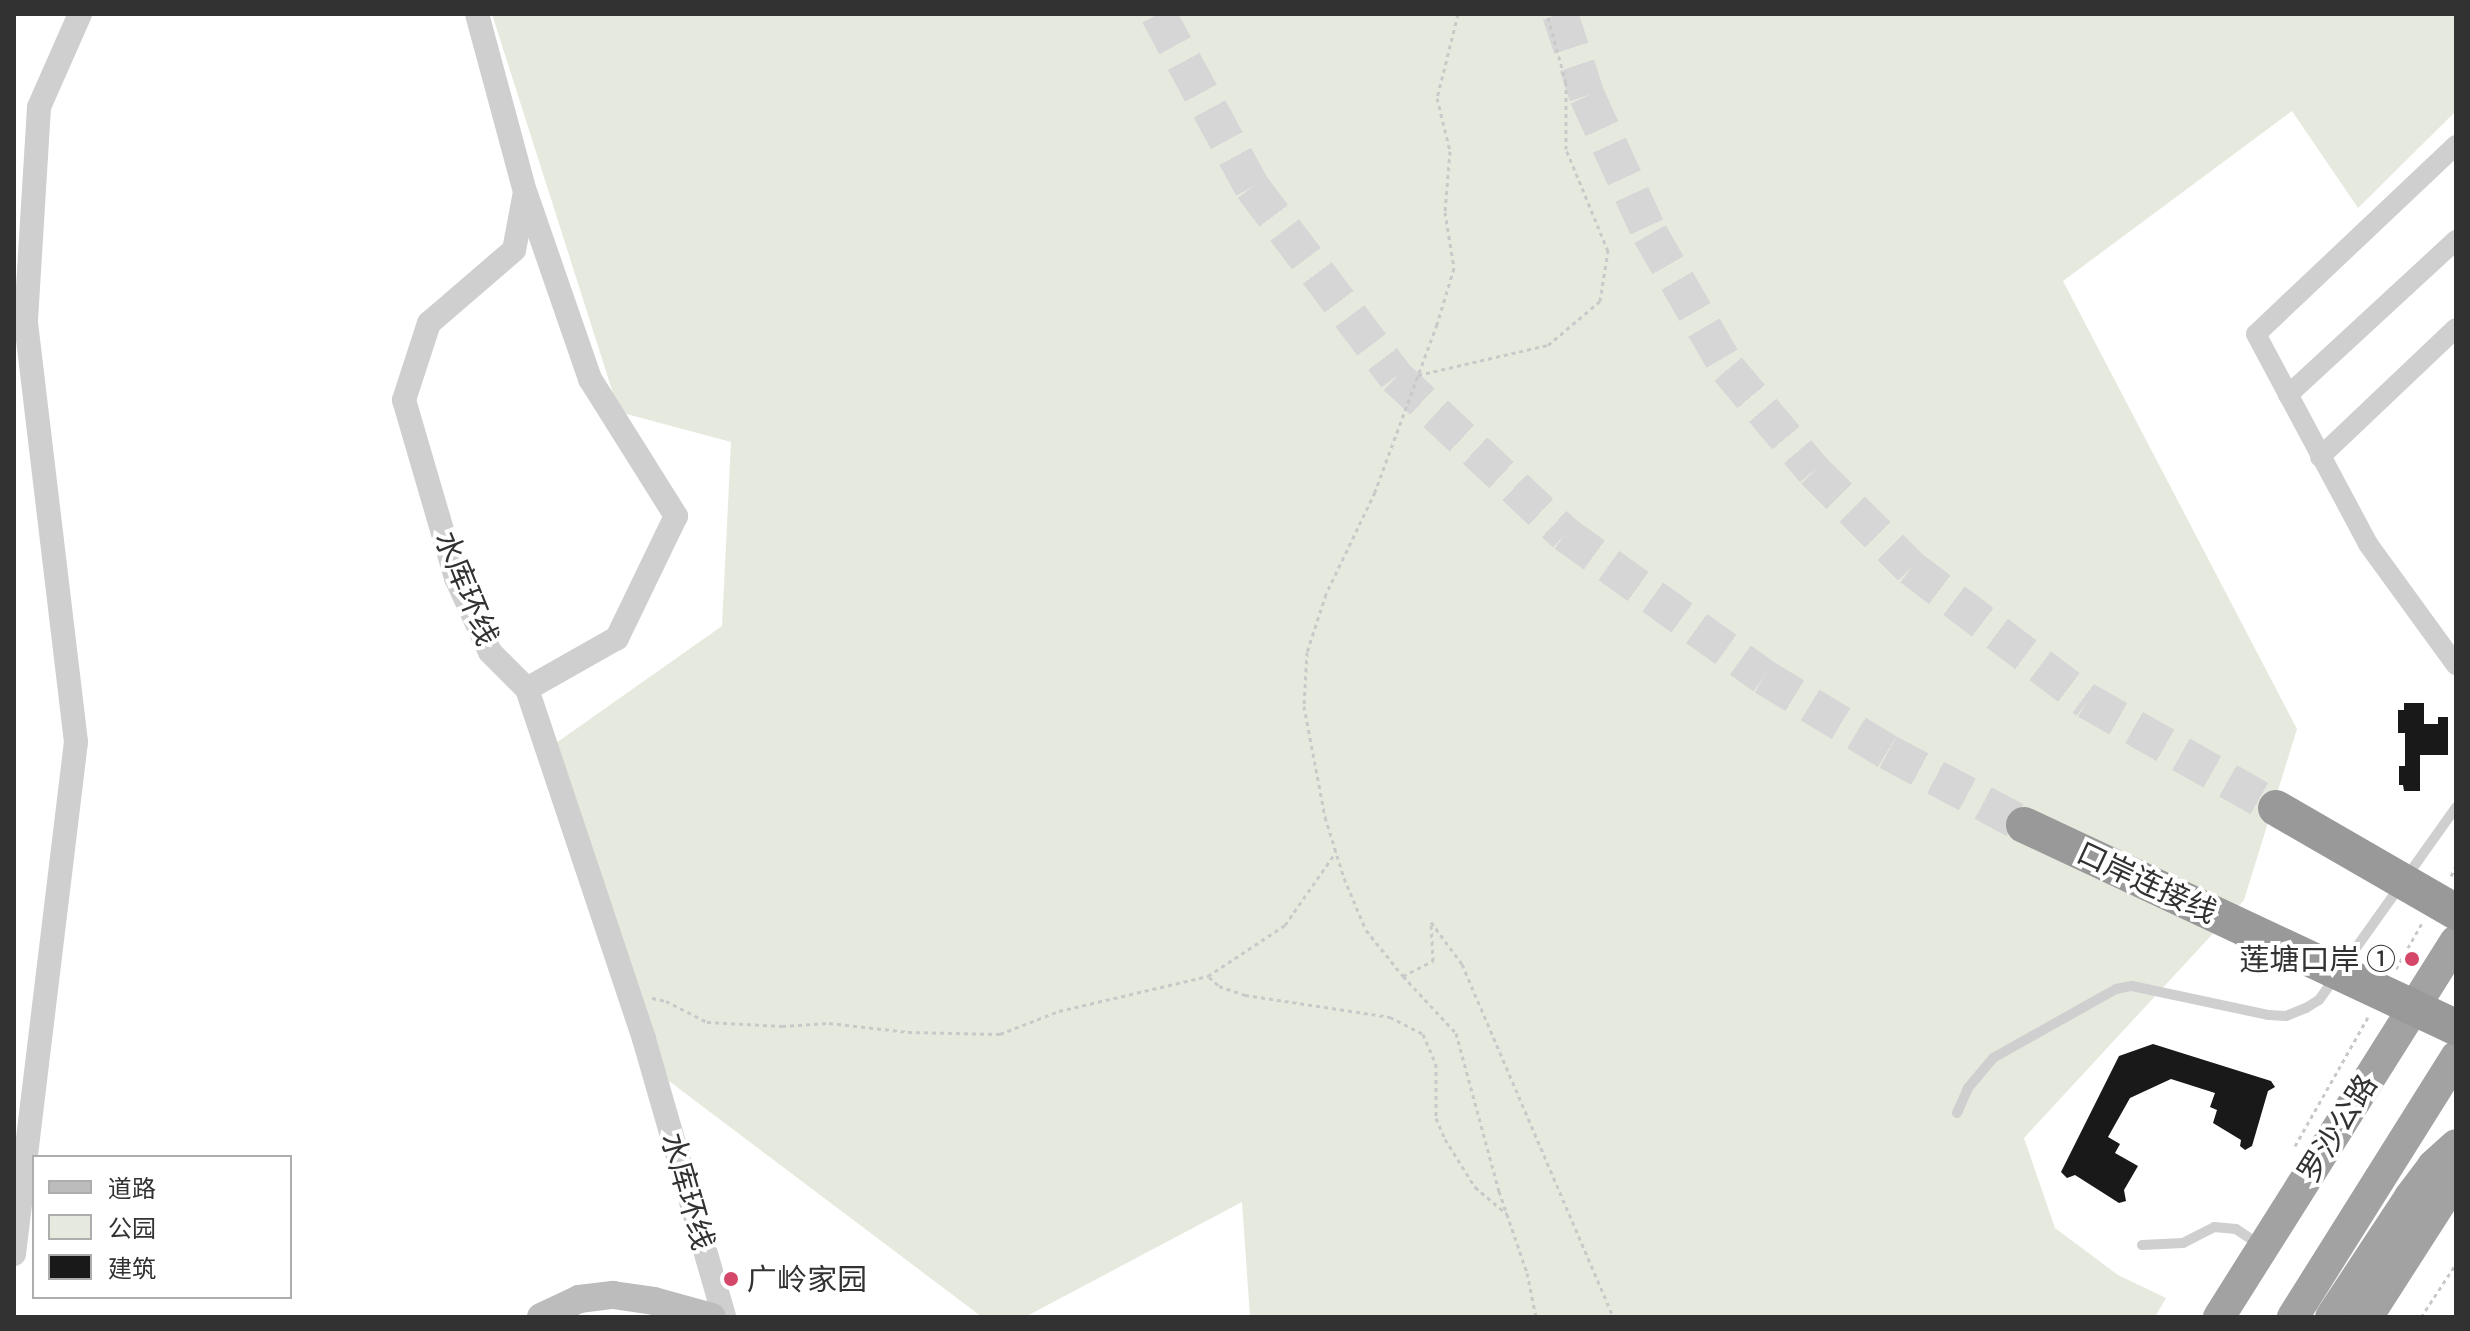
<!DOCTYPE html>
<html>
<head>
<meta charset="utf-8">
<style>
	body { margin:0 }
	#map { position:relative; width:2470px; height:1331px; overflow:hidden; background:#fff; font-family:"Titillium Web","Noto Sans SC",sans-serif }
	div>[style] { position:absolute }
	.green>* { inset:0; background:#e6eade }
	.building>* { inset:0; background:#191919 }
	.motorway-tunnel>* { height:36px; margin-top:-18px; transform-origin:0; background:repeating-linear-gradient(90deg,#d6d6d6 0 36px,transparent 0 54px) }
	.path>* { height:3px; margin-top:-1.5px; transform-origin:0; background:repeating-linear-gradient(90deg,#c9c9c9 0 4px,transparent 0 8px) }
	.service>* { height:10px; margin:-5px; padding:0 5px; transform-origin:5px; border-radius:5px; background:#cfcfcf }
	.minor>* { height:20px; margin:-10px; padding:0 10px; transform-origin:10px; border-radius:10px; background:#cfcfcf }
	.tertiary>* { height:24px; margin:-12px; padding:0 12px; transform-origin:12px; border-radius:12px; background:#cfcfcf }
	.secondary>* { height:28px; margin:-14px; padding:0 14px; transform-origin:14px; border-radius:14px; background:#bcbcbc }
	.trunk>* { height:32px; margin:-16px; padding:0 16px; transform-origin:16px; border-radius:16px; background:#a2a2a2 }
	.motorway-bridge>* { height:36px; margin:-18px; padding:0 18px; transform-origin:18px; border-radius:18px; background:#999 }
	.dots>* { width:22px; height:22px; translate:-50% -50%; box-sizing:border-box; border:4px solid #fff; border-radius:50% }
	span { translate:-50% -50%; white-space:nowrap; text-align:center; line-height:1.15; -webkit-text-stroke:8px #fff; paint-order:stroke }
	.street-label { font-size:30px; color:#323232 }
	.poi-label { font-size:30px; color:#323232 }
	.right { translate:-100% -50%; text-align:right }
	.left { translate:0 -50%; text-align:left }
	.frame { position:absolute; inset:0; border:16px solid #323232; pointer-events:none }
	.legend { position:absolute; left:32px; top:1155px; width:260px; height:144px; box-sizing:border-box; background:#fff; border:2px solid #adadad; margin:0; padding:10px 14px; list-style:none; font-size:24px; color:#323232 }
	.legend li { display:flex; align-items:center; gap:16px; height:40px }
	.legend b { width:40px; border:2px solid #adadad }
</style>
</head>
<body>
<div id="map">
	<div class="green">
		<div style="clip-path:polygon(492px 14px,2456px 14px,2456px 111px,2358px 208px,2292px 111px,2063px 281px,2297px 729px,2244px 900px,2024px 1138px,2055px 1228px,2118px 1275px,2166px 1298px,2155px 1317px,1250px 1317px,1242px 1202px,1025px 1317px,982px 1317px,665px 1078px,556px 743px,722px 626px,731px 442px,619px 412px)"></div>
	</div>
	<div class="building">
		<div style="clip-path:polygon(2404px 703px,2424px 703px,2424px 724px,2438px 724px,2438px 717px,2448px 717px,2448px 755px,2420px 755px,2420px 791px,2404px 791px,2403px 785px,2399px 785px,2399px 766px,2405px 766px,2405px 733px,2398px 733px,2398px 710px,2404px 710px)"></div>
		<div style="clip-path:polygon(2153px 1044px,2271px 1081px,2275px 1087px,2268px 1091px,2252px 1146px,2245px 1150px,2240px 1146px,2241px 1140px,2213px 1123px,2217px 1110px,2210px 1107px,2215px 1093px,2171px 1079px,2130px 1098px,2108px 1137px,2120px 1144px,2115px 1153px,2138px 1166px,2124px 1190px,2126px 1201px,2119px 1203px,2075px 1175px,2067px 1178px,2061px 1172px,2119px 1056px)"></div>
	</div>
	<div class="motorway-tunnel">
		<div style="left:1158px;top:14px;width:197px;rotate:61.5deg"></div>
		<div style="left:1252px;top:187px;width:238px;rotate:52.8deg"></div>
		<div style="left:1396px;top:377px;width:231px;rotate:42.9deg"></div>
		<div style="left:1565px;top:534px;width:245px;rotate:35.7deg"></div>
		<div style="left:1764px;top:677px;width:145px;rotate:31.2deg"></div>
		<div style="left:1888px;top:752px;width:154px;rotate:28.2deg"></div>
		<div style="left:1560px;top:14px;width:86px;rotate:71.8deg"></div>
		<div style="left:1587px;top:96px;width:152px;rotate:65.5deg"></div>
		<div style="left:1650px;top:234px;width:156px;rotate:60deg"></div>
		<div style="left:1728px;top:369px;width:133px;rotate:49.9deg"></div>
		<div style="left:1814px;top:471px;width:137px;rotate:45deg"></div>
		<div style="left:1911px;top:568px;width:221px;rotate:37.1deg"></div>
		<div style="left:2087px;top:701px;width:217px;rotate:29.5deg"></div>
	</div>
	<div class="path">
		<div style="left:1458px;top:14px;width:87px;rotate:104deg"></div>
		<div style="left:1437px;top:98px;width:55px;rotate:76.2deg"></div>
		<div style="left:1450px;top:151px;width:61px;rotate:94.7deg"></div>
		<div style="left:1445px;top:212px;width:57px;rotate:80.9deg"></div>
		<div style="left:1454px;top:268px;width:59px;rotate:106.9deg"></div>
		<div style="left:1437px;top:324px;width:179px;rotate:110.3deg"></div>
		<div style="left:1375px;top:492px;width:113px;rotate:115.7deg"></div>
		<div style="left:1326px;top:594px;width:61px;rotate:108.1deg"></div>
		<div style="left:1307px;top:652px;width:54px;rotate:93.2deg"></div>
		<div style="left:1304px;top:706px;width:113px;rotate:79.3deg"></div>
		<div style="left:1325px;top:817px;width:64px;rotate:72.7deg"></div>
		<div style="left:1344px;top:878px;width:56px;rotate:67.1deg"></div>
		<div style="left:1366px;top:930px;width:59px;rotate:51.2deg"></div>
		<div style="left:1403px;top:976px;width:34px;rotate:-27deg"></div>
		<div style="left:1433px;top:961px;width:39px;rotate:-93deg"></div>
		<div style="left:1431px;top:922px;width:52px;rotate:53.6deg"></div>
		<div style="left:1462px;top:964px;width:384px;rotate:66.8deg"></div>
		<div style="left:1418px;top:375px;width:133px;rotate:-13deg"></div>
		<div style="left:1548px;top:345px;width:68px;rotate:-40.2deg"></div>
		<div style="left:1600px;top:301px;width:51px;rotate:-80.9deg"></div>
		<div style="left:1608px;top:251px;width:110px;rotate:-112.4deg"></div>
		<div style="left:1566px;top:149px;width:66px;rotate:-90deg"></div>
		<div style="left:1566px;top:83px;width:72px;rotate:-105.4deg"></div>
		<div style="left:2451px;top:876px;width:11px;rotate:-63deg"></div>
		<div style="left:2396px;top:969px;width:53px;rotate:-60.5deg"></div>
		<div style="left:1403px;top:976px;width:78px;rotate:47.1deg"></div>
		<div style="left:1456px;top:1033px;width:164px;rotate:74.8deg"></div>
		<div style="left:1499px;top:1191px;width:87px;rotate:71.1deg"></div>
		<div style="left:1527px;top:1273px;width:45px;rotate:78.4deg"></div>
		<div style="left:1209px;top:977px;width:13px;rotate:42deg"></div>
		<div style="left:1219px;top:986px;width:28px;rotate:19deg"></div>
		<div style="left:1245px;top:995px;width:147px;rotate:8.6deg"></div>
		<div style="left:1390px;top:1017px;width:37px;rotate:27deg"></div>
		<div style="left:1423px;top:1034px;width:33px;rotate:67deg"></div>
		<div style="left:1436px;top:1064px;width:54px;rotate:90deg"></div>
		<div style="left:1436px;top:1118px;width:23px;rotate:67deg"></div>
		<div style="left:1445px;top:1139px;width:57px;rotate:58deg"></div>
		<div style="left:1475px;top:1187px;width:42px;rotate:40.2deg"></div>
		<div style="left:652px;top:998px;width:14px;rotate:12deg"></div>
		<div style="left:666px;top:1001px;width:46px;rotate:27.1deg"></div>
		<div style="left:707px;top:1022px;width:75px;rotate:3.1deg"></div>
		<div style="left:782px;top:1026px;width:47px;rotate:-3.7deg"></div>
		<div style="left:829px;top:1023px;width:80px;rotate:6.5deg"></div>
		<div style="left:908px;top:1032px;width:92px;rotate:1.2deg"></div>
		<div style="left:1000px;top:1034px;width:63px;rotate:-21.3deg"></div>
		<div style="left:1059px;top:1011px;width:153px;rotate:-13.2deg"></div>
		<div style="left:1208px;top:976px;width:92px;rotate:-33.5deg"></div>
		<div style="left:1285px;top:925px;width:89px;rotate:-55.1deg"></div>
		<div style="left:2295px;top:1146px;width:148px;rotate:-60.5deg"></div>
		<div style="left:2421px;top:1317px;width:64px;rotate:-56.6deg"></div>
	</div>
	<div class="service">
		<div style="left:1957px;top:1113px;width:27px;rotate:-66deg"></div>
		<div style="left:1968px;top:1088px;width:39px;rotate:-50deg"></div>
		<div style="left:1993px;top:1058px;width:141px;rotate:-29.3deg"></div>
		<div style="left:2116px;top:989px;width:16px;rotate:-11deg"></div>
		<div style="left:2132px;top:986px;width:139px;rotate:12deg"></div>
		<div style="left:2268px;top:1015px;width:18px;rotate:3deg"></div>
		<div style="left:2286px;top:1016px;width:22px;rotate:-22deg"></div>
		<div style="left:2306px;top:1008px;width:15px;rotate:-32deg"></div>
		<div style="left:2319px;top:1000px;width:237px;rotate:-54.6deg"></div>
		<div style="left:2142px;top:1245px;width:41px;rotate:-2.8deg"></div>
		<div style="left:2183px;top:1243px;width:35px;rotate:-27deg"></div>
		<div style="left:2214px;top:1227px;width:22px;rotate:5deg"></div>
		<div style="left:2236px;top:1229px;width:29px;rotate:34deg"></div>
	</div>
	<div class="minor">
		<div style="left:2456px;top:145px;width:275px;rotate:136.6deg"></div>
		<div style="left:2256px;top:334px;width:238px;rotate:61.9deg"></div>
		<div style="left:2368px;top:544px;width:150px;rotate:54deg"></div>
		<div style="left:2288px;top:395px;width:229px;rotate:-42.7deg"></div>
		<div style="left:2320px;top:457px;width:187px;rotate:-43.5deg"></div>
	</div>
	<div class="tertiary">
		<div style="left:477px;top:14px;width:184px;rotate:74.9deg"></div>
		<div style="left:525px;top:192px;width:59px;rotate:100.7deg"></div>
		<div style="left:514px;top:250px;width:112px;rotate:139.3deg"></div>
		<div style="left:429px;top:323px;width:81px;rotate:108deg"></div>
		<div style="left:404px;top:400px;width:185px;rotate:73.7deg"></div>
		<div style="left:456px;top:578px;width:81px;rotate:65.3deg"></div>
		<div style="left:490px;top:652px;width:52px;rotate:45deg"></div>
		<div style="left:527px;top:689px;width:369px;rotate:71.5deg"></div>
		<div style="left:644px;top:1039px;width:289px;rotate:73.9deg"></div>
		<div style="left:526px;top:194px;width:196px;rotate:70.9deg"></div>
		<div style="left:590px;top:379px;width:162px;rotate:57.9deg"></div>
		<div style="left:676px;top:516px;width:136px;rotate:115.8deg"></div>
		<div style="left:617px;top:638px;width:103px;rotate:150.5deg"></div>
		<div style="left:14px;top:1254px;width:516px;rotate:-83.1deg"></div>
		<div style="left:76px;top:742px;width:425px;rotate:-96.8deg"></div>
		<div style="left:26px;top:320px;width:213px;rotate:-86.5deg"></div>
		<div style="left:39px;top:107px;width:102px;rotate:-66.2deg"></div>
	</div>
	<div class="secondary">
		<div style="left:541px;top:1317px;width:42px;rotate:-25.3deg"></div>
		<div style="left:579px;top:1299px;width:34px;rotate:-7deg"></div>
		<div style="left:613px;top:1295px;width:41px;rotate:8.3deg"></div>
		<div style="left:654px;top:1301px;width:60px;rotate:15.4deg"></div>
	</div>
	<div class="trunk">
		<div style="left:2219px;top:1317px;width:444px;rotate:-57.8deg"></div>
		<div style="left:2293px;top:1317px;width:307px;rotate:-57.9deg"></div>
		<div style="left:2331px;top:1317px;width:144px;rotate:-56.6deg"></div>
		<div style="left:2410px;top:1197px;width:39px;rotate:-53deg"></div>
		<div style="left:2433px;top:1166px;width:31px;rotate:-42deg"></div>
		<div style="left:2367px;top:1317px;width:146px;rotate:-57.3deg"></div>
		<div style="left:2446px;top:1194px;width:25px;rotate:-67deg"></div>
	</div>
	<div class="motorway-bridge">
		<div style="left:2276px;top:808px;width:208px;rotate:30deg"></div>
		<div style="left:2024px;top:825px;width:477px;rotate:25.1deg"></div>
	</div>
	<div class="dots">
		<div style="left:2412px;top:959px;background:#d54768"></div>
		<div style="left:731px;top:1279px;background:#d54768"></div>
	</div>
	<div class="street-label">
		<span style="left:467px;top:588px;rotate:68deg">水库环线</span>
		<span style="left:2147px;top:882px;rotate:25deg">口岸连接线</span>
		<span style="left:2337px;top:1128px;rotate:-58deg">罗沙公路</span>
		<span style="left:688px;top:1191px;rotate:74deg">水库环线</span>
	</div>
	<div class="poi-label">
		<span class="right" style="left:2396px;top:959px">莲塘口岸 ①</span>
		<span class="left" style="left:747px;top:1279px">广岭家园</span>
	</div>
	<div class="frame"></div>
	<ul class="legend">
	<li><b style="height:10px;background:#bcbcbc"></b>道路</li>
	<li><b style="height:22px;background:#e6eade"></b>公园</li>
	<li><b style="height:22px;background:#191919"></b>建筑</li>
	</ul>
</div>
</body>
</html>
